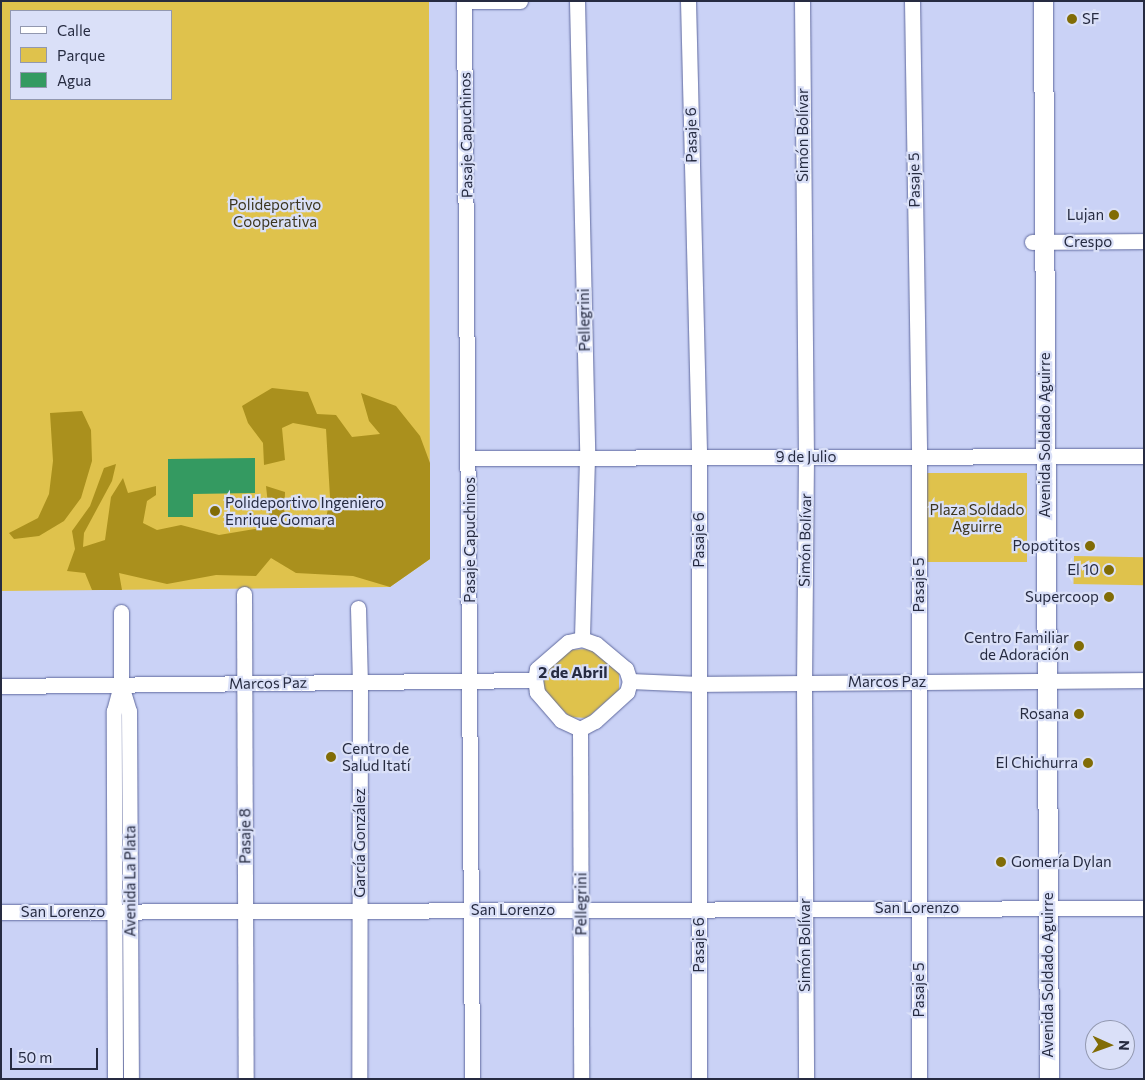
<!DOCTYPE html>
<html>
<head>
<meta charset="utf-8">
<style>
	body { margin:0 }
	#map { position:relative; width:1145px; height:1080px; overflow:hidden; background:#cad2f6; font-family:Commissioner,sans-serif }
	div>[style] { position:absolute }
	.green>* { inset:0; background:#dfc24c; transform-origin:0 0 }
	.forest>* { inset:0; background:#aa901d }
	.water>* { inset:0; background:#349a61 }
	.roads { filter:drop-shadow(0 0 1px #5f699e) drop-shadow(0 0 1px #5f699e) }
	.minor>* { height:15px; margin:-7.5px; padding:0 7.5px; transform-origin:7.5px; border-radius:7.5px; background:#fff }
	.major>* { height:19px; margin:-9.5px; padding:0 9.5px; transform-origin:9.5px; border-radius:9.5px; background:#fff }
	.dots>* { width:14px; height:14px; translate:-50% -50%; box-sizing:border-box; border:2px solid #dae0f8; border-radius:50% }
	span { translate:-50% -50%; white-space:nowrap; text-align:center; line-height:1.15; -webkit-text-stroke:4.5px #dae0f8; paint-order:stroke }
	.poi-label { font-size:15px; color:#262b41 }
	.left { translate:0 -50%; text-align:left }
	.right { translate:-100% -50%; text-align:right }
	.street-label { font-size:15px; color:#262b41 }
	.park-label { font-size:15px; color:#3c361f }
	.neighbourhood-label { font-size:16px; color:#262b41; font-weight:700 }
	.frame { position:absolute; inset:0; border:2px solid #262b41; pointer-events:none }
	.legend { position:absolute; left:10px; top:10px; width:162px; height:90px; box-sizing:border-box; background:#dae0f8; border:1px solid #9298af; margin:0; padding:6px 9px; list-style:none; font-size:15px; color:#262b41 }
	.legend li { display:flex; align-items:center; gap:10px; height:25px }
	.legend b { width:25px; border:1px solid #9298af }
	.north { position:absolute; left:1085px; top:1020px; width:50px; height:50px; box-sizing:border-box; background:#dae0f8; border:1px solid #9298af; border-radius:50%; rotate:92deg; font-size:14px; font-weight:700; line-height:20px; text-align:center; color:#262b41 }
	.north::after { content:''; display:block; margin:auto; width:18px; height:22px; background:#816c06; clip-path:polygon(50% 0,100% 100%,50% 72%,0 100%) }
	.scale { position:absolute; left:10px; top:1048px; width:88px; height:22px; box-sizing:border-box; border:2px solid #262b41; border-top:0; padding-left:6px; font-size:15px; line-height:18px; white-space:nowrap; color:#262b41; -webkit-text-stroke:4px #dae0f8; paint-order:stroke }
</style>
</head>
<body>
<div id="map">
	<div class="green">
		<div style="clip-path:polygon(evenodd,1px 1px,429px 1px,430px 559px,390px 587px,1px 591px,1px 1px,11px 11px,171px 11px,171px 99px,11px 99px,11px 11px)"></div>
		<div style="left:925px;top:473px;width:102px;height:89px"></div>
		<div style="left:1074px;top:556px;width:70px;height:28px;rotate:1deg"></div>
		<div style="clip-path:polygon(590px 649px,619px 673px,619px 690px,587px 718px,570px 717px,544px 692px,544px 673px,567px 650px)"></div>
	</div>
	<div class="forest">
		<div style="clip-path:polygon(272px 388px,308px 392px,317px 414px,336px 415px,352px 437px,380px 434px,369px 421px,361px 393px,396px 406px,420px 436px,430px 463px,430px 559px,390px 587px,353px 576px,296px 573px,271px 558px,256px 576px,216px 575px,167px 584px,119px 573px,122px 590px,92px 590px,85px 573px,67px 571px,75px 549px,72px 531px,90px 506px,104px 468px,116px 464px,112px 481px,84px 533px,83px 547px,105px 540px,111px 497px,123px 478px,128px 493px,156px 486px,156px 495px,147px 501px,143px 523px,157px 530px,181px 525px,219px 535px,267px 527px,269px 513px,266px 486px,285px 492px,284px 525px,324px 530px,330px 497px,326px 429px,293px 423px,282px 428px,285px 460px,264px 465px,263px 443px,248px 423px,242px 406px)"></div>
		<div style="clip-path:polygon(82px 411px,91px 430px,92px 461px,81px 498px,64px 521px,39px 536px,14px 539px,9px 533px,38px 518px,49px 494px,53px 461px,50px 413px)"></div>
	</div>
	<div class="water">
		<div style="clip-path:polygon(255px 458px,255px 493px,193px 494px,193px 517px,168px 517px,168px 459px)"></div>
	</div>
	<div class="roads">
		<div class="minor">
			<div style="left:464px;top:1px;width:1078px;rotate:89.57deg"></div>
			<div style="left:464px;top:1px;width:56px"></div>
			<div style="left:577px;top:1px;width:457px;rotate:88.7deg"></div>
			<div style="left:587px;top:458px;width:181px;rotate:91.6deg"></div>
			<div style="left:688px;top:1px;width:456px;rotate:88.6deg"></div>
			<div style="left:699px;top:457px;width:622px;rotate:90deg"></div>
			<div style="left:802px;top:1px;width:456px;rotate:89.5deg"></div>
			<div style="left:806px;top:457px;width:226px;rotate:90.5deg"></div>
			<div style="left:804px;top:683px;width:396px;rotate:89.7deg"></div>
			<div style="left:912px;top:1px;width:456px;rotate:89.1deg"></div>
			<div style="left:919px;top:457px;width:622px;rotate:90deg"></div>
			<div style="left:1032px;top:242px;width:112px;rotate:-0.5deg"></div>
			<div style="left:469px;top:458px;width:675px;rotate:-0.17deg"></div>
			<div style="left:244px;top:594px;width:485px;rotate:89.8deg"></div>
			<div style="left:358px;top:608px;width:74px;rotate:88.5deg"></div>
			<div style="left:360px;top:682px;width:397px;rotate:90.1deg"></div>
			<div style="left:582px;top:639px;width:15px;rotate:20deg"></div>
			<div style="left:596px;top:644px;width:39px;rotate:40deg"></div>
			<div style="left:626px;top:669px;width:13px;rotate:72deg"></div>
			<div style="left:630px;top:681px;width:11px;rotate:105deg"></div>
			<div style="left:627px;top:692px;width:43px;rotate:137.8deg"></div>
			<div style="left:595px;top:721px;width:17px;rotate:152deg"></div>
			<div style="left:580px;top:729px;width:21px;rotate:-155deg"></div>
			<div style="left:561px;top:720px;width:37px;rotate:-131deg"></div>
			<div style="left:537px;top:692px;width:12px;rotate:-99deg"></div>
			<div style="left:535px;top:680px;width:11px;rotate:-80deg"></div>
			<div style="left:537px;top:669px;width:41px;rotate:-41.1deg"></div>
			<div style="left:568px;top:642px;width:14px;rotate:-12deg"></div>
			<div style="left:630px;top:681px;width:69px;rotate:2.5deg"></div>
			<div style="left:699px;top:684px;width:445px;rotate:-0.5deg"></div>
			<div style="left:121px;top:685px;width:27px;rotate:73deg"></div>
			<div style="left:129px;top:711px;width:368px;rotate:89.7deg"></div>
			<div style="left:1px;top:686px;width:534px;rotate:-0.64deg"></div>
			<div style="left:580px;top:729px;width:350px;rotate:89.8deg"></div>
			<div style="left:1px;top:912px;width:1143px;rotate:-0.2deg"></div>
			<div style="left:115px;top:1079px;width:368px;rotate:-90.2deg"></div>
			<div style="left:114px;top:711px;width:27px;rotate:-75deg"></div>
			<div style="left:121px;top:685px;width:73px;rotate:-90deg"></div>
		</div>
		<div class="major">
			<div style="left:1043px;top:1px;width:1078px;rotate:89.68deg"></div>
		</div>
	</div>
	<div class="dots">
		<div style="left:1072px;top:19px;background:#816c06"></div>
		<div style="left:1114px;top:215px;background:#816c06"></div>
		<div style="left:215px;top:511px;background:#816c06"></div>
		<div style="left:1090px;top:546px;background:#816c06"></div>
		<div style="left:1109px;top:570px;background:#816c06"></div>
		<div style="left:1109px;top:597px;background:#816c06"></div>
		<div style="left:1079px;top:646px;background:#816c06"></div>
		<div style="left:1079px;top:714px;background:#816c06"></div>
		<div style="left:331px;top:757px;background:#816c06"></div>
		<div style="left:1088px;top:763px;background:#816c06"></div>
		<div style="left:1001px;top:862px;background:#816c06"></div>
	</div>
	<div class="poi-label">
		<span class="left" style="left:1082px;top:19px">SF</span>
		<span class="right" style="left:1104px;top:215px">Lujan</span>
		<span class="left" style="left:225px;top:511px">Polideportivo Ingeniero<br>Enrique Gomara</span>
		<span class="right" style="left:1080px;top:546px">Popotitos</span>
		<span class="right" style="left:1099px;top:570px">El 10</span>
		<span class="right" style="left:1099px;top:597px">Supercoop</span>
		<span class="right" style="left:1069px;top:646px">Centro Familiar<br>de Adoración</span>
		<span class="right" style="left:1069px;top:714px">Rosana</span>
		<span class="left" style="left:342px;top:757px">Centro de<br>Salud Itatí</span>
		<span class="right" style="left:1078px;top:763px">El Chichurra</span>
		<span class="left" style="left:1011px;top:862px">Gomería Dylan</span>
	</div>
	<div class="street-label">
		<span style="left:466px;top:135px;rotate:-91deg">Pasaje Capuchinos</span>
		<span style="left:691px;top:135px;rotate:-91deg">Pasaje 6</span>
		<span style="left:803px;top:135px;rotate:-90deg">Simón Bolívar</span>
		<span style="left:914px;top:180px;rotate:-91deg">Pasaje 5</span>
		<span style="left:1088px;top:242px">Crespo</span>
		<span style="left:584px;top:320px;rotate:-91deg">Pellegrini</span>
		<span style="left:1045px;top:435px;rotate:-90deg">Avenida Soldado Aguirre</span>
		<span style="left:806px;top:457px">9 de Julio</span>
		<span style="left:470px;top:540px;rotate:-90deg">Pasaje Capuchinos</span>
		<span style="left:699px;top:540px;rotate:-90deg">Pasaje 6</span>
		<span style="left:805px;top:540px;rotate:-89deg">Simón Bolívar</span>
		<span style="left:919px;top:585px;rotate:-90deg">Pasaje 5</span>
		<span style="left:887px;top:682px">Marcos Paz</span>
		<span style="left:268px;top:683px;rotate:-1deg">Marcos Paz</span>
		<span style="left:245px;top:836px;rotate:-90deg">Pasaje 8</span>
		<span style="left:360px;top:843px;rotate:-90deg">García González</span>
		<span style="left:130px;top:881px;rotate:-90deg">Avenida La Plata</span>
		<span style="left:581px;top:904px;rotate:-90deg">Pellegrini</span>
		<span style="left:917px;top:908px">San Lorenzo</span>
		<span style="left:513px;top:910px">San Lorenzo</span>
		<span style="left:63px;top:912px">San Lorenzo</span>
		<span style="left:699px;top:945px;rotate:-90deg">Pasaje 6</span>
		<span style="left:805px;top:945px;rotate:-90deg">Simón Bolívar</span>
		<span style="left:1048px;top:975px;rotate:-90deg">Avenida Soldado Aguirre</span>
		<span style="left:919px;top:990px;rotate:-90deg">Pasaje 5</span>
	</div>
	<div class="park-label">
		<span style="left:275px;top:213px">Polideportivo<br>Cooperativa</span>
		<span style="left:977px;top:518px">Plaza Soldado<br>Aguirre</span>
	</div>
	<div class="neighbourhood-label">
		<span style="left:573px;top:672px">2 de Abril</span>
	</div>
	<div class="frame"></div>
	<ul class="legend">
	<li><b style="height:6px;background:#fff"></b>Calle</li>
	<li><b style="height:14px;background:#dfc24c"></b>Parque</li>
	<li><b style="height:14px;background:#349a61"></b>Agua</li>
	</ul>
	<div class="north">N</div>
	<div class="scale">50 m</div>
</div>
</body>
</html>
